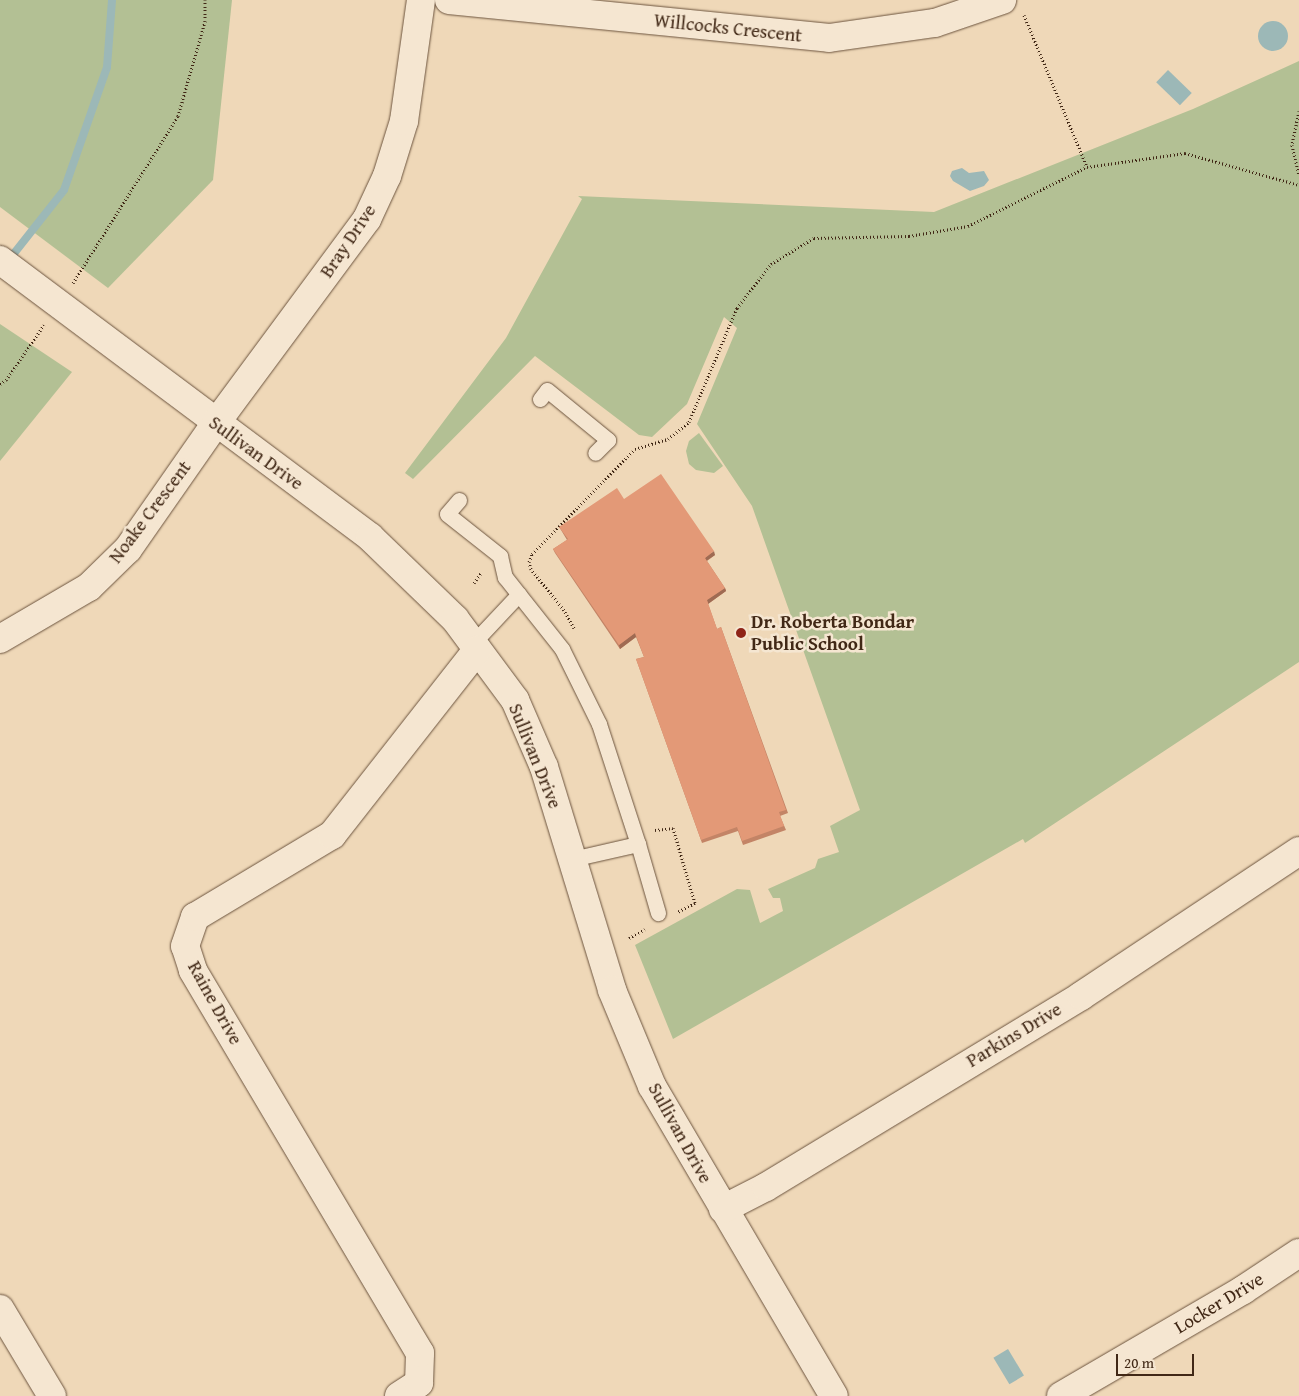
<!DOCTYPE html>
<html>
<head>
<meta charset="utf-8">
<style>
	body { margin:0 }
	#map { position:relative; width:1299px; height:1396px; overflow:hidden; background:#efd8b8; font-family:"Gentium Book Plus",serif }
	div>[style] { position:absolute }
	.green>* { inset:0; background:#b3c094 }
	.water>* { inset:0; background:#9cb8b7; transform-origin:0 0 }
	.round { border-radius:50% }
	.stream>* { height:8px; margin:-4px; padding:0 4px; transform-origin:4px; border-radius:4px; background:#9cb8b7 }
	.path>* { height:3px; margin-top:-1.5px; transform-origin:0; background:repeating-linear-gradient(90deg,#412816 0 1px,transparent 0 3.5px) }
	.roads { filter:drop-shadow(0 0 1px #6c543e) drop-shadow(0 0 1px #6c543e) }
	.service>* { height:15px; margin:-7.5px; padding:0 7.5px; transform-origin:7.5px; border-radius:7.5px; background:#f5e6d1 }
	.minor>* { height:28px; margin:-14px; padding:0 14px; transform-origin:14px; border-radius:14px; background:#f5e6d1 }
	.wall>* { inset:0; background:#c38466 }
	.shaded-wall>* { inset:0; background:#9f6b53 }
	.building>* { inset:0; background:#e39977 }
	.dots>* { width:14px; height:14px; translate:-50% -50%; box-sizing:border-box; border:2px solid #f5e6d1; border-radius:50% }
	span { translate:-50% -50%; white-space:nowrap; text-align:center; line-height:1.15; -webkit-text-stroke:5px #f5e6d1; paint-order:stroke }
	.street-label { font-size:19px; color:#412816 }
	.poi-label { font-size:19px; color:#412816; font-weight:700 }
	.left { translate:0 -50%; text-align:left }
	.scale { position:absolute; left:1116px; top:1354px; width:78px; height:22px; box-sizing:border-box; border:2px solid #412816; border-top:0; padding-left:6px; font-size:15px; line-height:18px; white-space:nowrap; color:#412816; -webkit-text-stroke:4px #f5e6d1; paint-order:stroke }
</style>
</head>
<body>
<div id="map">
	<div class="green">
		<div style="clip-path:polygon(0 0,232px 0,213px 180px,108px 288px,0 207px)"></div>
		<div style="clip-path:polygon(1299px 61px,1299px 662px,1025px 843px,1023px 839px,673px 1039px,635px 945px,737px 889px,750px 890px,760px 923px,783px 911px,780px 898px,773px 898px,768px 889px,815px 868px,818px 859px,839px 852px,830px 826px,860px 810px,752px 506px,697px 424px,737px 328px,724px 317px,687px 404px,652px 437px,639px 435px,535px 356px,413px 479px,405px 473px,506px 338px,582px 199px,578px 196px,934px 212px,1193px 109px)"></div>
		<div style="clip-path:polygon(0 324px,72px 372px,0 461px)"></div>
		<div style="clip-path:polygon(699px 433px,723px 466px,714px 473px,696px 470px,689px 464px,686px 451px,689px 441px)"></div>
	</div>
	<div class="water">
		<div class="round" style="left:1258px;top:21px;width:30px;height:30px"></div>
		<div style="left:1168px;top:70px;width:33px;height:17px;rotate:44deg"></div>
		<div style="clip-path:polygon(962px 168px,969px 173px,984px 171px,989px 180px,984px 186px,970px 191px,953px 181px,950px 176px,952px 171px)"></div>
		<div style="left:1008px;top:1349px;width:31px;height:17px;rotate:59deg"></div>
	</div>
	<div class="stream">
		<div style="left:8px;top:261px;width:90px;rotate:-51.7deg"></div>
		<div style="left:64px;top:190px;width:130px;rotate:-70.7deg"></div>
		<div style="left:107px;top:67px;width:67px;rotate:-85.7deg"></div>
	</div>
	<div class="path">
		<div style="left:1024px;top:15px;width:165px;rotate:67.5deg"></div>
		<div style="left:1299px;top:111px;width:35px;rotate:102deg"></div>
		<div style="left:1292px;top:145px;width:31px;rotate:77deg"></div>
		<div style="left:73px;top:283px;width:197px;rotate:-57.8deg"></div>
		<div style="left:178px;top:116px;width:99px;rotate:-74.1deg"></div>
		<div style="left:205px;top:21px;width:21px;rotate:-90deg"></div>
		<div style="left:0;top:384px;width:7px;rotate:-34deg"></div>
		<div style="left:6px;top:380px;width:67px;rotate:-55.4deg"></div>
		<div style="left:474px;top:583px;width:12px;rotate:-55deg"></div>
		<div style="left:574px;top:628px;width:21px;rotate:-119deg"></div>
		<div style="left:564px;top:610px;width:53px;rotate:-128.8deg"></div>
		<div style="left:531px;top:569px;width:7px;rotate:-106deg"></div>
		<div style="left:529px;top:562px;width:9px;rotate:-69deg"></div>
		<div style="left:532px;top:554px;width:147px;rotate:-45.6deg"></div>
		<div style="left:635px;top:449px;width:34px;rotate:-17deg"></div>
		<div style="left:668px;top:439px;width:27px;rotate:-39deg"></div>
		<div style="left:689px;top:422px;width:124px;rotate:-67.2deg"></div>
		<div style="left:737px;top:308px;width:56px;rotate:-52.3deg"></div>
		<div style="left:771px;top:264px;width:50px;rotate:-31.2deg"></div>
		<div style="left:814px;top:238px;width:95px;rotate:-1.2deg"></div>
		<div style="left:909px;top:236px;width:60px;rotate:-9.6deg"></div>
		<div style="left:968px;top:226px;width:133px;rotate:-26.4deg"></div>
		<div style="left:1087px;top:167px;width:99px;rotate:-8.1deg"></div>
		<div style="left:1185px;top:153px;width:118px;rotate:15.7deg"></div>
		<div style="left:655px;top:830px;width:18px;rotate:-6deg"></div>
		<div style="left:673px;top:828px;width:78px;rotate:73.7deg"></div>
		<div style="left:695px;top:903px;width:20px;rotate:153deg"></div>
		<div style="left:629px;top:938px;width:18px;rotate:-29deg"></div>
	</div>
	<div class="roads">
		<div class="service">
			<div style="left:540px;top:399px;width:11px;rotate:-52deg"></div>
			<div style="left:547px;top:390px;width:79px;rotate:39.3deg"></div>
			<div style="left:608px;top:440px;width:18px;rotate:135deg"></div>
			<div style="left:459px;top:500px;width:18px;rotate:131deg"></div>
			<div style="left:447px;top:514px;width:68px;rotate:38.4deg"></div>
			<div style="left:500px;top:556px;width:22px;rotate:77deg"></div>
			<div style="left:505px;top:577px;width:92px;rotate:51.6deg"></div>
			<div style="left:562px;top:649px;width:84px;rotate:63.7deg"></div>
			<div style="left:599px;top:724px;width:126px;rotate:72deg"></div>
			<div style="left:473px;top:643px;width:67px;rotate:-46.8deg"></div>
			<div style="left:572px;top:859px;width:68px;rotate:-12.8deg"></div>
			<div style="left:638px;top:844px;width:72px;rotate:73.8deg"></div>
		</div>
		<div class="minor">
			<div style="left:449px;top:0;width:382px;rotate:5.7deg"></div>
			<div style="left:829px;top:38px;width:107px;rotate:-8.1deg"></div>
			<div style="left:935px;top:23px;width:71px;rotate:-18.9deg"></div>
			<div style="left:0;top:260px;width:462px;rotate:36.8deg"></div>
			<div style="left:370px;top:537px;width:118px;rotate:44deg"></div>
			<div style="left:455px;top:619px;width:101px;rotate:53.5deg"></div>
			<div style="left:515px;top:700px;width:73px;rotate:66.6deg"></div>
			<div style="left:544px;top:767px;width:233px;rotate:73deg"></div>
			<div style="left:612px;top:990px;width:104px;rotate:67.4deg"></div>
			<div style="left:652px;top:1086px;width:359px;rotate:59.6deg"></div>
			<div style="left:0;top:639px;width:103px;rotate:-30.3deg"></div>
			<div style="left:89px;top:587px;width:54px;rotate:-44.3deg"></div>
			<div style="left:128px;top:549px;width:154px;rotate:-55.1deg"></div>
			<div style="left:216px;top:423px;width:254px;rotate:-53.5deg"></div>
			<div style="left:367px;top:219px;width:47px;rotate:-65.1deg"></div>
			<div style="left:387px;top:176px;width:58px;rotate:-72.8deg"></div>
			<div style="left:404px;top:121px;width:122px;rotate:-82deg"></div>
			<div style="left:723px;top:1209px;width:48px;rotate:-27.1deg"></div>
			<div style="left:766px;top:1187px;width:368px;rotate:-31.2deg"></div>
			<div style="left:1081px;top:996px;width:262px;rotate:-33.6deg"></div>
			<div style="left:0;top:1309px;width:101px;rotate:59.1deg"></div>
			<div style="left:399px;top:1396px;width:24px;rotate:-33deg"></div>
			<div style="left:419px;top:1383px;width:30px;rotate:-88deg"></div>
			<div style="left:420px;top:1353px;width:445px;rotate:-120.7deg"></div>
			<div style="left:193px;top:970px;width:25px;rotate:-108deg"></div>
			<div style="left:185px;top:946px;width:31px;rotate:-71deg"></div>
			<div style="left:195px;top:917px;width:160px;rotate:-30.9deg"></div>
			<div style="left:332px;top:835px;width:235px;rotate:-51.9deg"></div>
			<div style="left:1061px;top:1396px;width:211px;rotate:-30.2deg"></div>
			<div style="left:1243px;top:1290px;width:67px;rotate:-33.5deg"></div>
		</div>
	</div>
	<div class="wall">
		<div style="clip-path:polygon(624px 499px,715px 555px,707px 561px,725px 588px,726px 591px,708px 604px,717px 629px,721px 627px,788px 813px,780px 816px,786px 830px,743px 845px,738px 831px,702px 843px,636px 659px,644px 657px,636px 637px,620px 649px,555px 553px,553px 549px,567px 540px,561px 530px,559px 527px)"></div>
	</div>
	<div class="shaded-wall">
		<div style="clip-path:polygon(714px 551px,715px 555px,706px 561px,705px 558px)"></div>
		<div style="clip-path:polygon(725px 588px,726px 591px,708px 604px,707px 600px)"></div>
		<div style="clip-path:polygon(635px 633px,636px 637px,620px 649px,619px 645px)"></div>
	</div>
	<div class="building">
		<div style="clip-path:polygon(661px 474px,714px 551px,705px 558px,725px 588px,707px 600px,717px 629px,721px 627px,786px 810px,779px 812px,784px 826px,742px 841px,737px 827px,701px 840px,636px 659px,644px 657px,635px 633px,619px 645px,553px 549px,568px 539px,559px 527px,617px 488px,624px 499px)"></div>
	</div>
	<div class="dots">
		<div style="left:741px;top:633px;background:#8f2418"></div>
	</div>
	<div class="street-label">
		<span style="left:728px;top:28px;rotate:6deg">Willcocks Crescent</span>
		<span style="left:348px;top:241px;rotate:-56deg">Bray Drive</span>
		<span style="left:256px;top:453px;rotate:36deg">Sullivan Drive</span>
		<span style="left:150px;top:512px;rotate:-53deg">Noake Crescent</span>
		<span style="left:535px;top:756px;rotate:68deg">Sullivan Drive</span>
		<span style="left:215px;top:1003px;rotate:61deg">Raine Drive</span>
		<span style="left:1014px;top:1035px;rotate:-31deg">Parkins Drive</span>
		<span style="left:680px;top:1133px;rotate:61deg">Sullivan Drive</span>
		<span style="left:1219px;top:1303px;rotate:-31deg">Locker Drive</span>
	</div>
	<div class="poi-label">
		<span class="left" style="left:751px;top:633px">Dr. Roberta Bondar<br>Public School</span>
	</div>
	<div class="scale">20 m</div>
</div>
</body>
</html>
